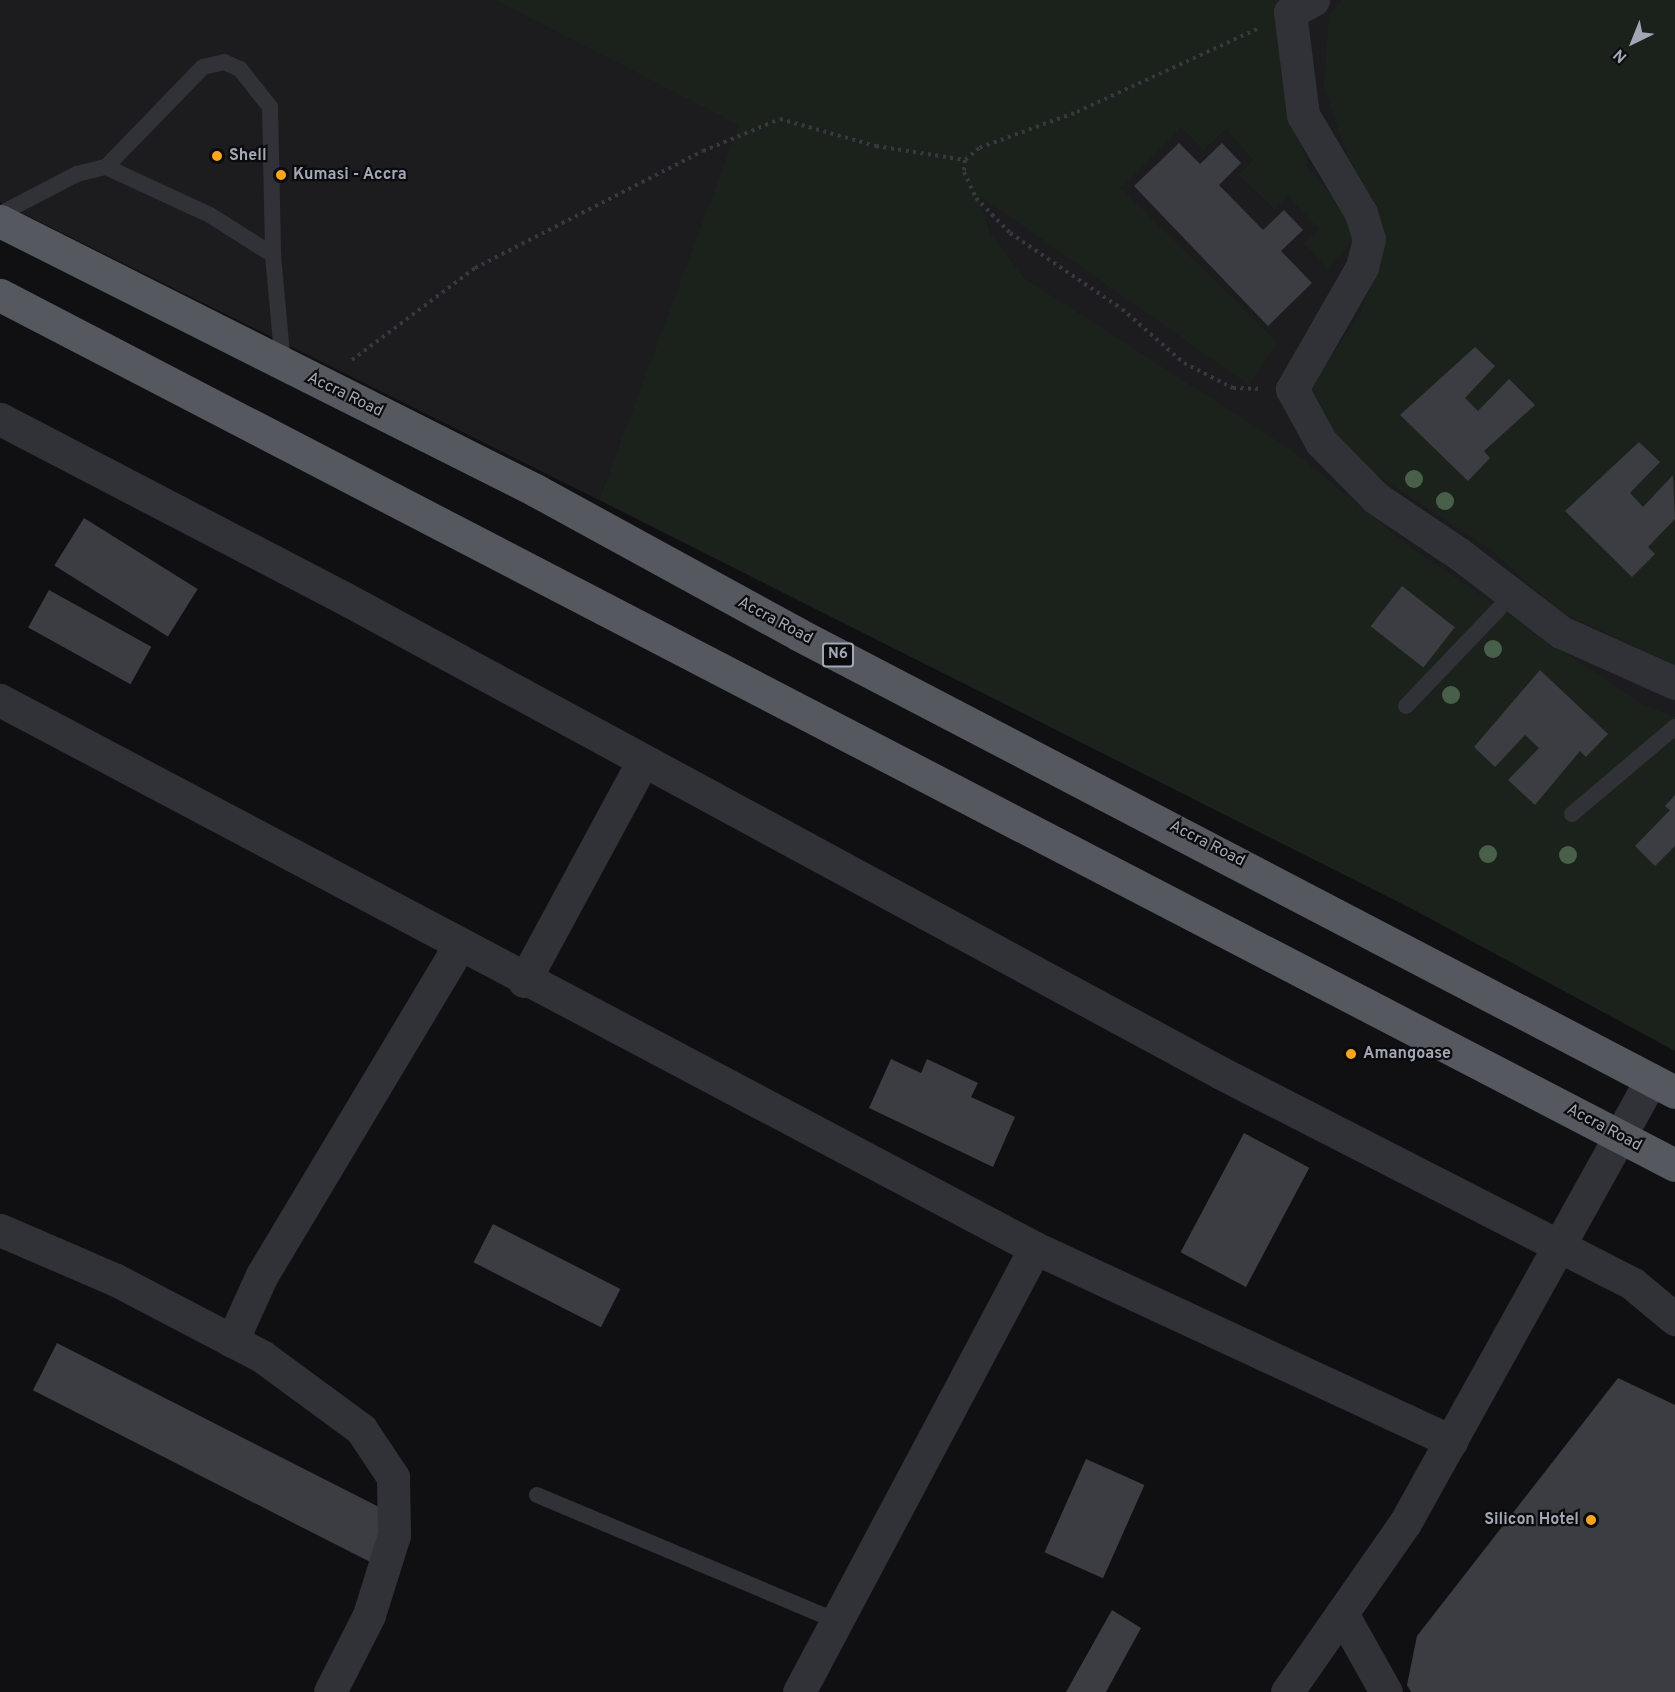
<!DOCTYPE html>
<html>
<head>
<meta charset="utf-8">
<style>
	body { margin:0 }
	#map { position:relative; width:1675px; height:1692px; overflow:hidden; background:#101012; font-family:Overpass,sans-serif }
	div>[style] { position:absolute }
	.built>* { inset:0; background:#1c1c1f }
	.green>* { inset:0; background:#1a221b }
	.building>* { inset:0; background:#3c3d42; transform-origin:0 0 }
	.path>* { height:4px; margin-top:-2px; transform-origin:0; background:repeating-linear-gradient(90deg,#37393e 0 3px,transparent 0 7.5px) }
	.service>* { height:16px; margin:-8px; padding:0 8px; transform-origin:8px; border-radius:8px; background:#313237 }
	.minor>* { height:33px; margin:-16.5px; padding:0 16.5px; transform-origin:16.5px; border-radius:16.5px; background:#313237 }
	.trunk>* { height:33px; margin:-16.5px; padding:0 16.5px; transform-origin:16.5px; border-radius:16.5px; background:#55585f }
	.trees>* { width:18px; height:18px; margin:-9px; border-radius:50%; background:#485f4a }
	.dots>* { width:16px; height:16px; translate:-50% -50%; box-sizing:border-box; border:3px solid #0b0b0d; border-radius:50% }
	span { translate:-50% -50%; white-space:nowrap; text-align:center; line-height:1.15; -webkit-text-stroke:4.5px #0b0b0d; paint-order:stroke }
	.shield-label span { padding:2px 4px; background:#0b0b0d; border:2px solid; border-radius:4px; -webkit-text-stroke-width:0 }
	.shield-label { font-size:15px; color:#a1a7b4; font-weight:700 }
	.poi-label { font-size:16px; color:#a1a7b4; font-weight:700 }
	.left { translate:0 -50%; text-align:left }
	.right { translate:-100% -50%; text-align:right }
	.street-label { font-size:16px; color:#a1a7b4 }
	.north { position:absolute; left:1603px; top:12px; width:60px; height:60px; -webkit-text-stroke:4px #0b0b0d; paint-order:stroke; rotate:223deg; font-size:16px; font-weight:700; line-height:24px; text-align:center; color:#a1a7b4 }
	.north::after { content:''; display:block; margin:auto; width:21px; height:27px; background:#a1a7b4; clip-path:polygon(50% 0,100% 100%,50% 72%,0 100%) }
</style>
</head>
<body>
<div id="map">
	<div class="built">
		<div style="clip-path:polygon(0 0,1675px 0,1675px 992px,619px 448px,599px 500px,0 202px)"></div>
	</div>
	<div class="green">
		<div style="clip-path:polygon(495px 0,1295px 0,1278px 9px,1281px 76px,1307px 165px,1351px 220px,1353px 241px,1328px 268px,1304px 243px,1319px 229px,1288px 197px,1275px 210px,1239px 175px,1253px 160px,1226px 129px,1203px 150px,1181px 127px,1121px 188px,1277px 342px,1249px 385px,979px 195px,989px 231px,1024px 278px,1293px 451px,1409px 546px,1643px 705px,1675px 717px,1675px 1051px,1416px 911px,599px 500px,739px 125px)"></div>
		<div style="clip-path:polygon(1342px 0,1675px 0,1675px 665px,1561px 612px,1492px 551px,1352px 458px,1326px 427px,1309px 389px,1361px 312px,1375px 271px,1349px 161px,1324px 88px,1329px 15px)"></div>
	</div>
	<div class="building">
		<div style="clip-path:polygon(1179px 143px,1200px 164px,1222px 143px,1241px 163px,1219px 185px,1263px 230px,1284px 210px,1303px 230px,1281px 251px,1312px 283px,1268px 326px,1134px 186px)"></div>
		<div style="clip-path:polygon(1475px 347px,1495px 366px,1465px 398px,1478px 411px,1509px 379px,1535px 405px,1484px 451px,1490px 458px,1468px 481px,1400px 415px)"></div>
		<div style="clip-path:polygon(1639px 442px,1660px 462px,1630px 493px,1643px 507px,1673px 475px,1675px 519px,1648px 547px,1655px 554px,1632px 577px,1565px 511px)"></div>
		<div style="left:84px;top:518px;width:134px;height:56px;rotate:32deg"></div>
		<div style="left:1402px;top:586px;width:67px;height:51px;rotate:38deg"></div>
		<div style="left:49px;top:590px;width:117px;height:43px;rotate:29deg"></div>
		<div style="clip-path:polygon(1540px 670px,1608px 734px,1586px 757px,1580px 751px,1535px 805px,1508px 780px,1539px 748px,1525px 735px,1495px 767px,1474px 747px)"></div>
		<div style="clip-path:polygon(1675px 795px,1675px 846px,1655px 866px,1635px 846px,1670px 810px,1665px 806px)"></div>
		<div style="clip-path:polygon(891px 1059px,921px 1073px,927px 1059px,978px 1083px,971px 1097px,1015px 1117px,993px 1167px,869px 1108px)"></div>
		<div style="left:1244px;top:1133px;width:74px;height:135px;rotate:28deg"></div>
		<div style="left:493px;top:1224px;width:143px;height:43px;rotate:27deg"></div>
		<div style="left:57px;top:1343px;width:378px;height:53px;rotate:27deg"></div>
		<div style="clip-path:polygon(1618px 1378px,1675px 1405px,1675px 1692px,1411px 1692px,1407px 1685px,1417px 1636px)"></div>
		<div style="left:1086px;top:1459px;width:64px;height:102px;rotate:24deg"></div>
		<div style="clip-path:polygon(1112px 1610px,1141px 1628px,1106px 1692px,1066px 1692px)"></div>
	</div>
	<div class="path">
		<div style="left:1257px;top:29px;width:201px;rotate:155.3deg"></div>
		<div style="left:1074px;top:113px;width:101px;rotate:159.8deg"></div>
		<div style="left:979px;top:148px;width:18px;rotate:139deg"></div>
		<div style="left:965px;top:160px;width:12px;rotate:95deg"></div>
		<div style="left:964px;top:172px;width:29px;rotate:65deg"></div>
		<div style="left:976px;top:198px;width:49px;rotate:45.8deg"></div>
		<div style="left:1010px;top:233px;width:135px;rotate:34.2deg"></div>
		<div style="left:1122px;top:309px;width:82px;rotate:41.1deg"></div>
		<div style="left:1184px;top:363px;width:55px;rotate:27deg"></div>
		<div style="left:1233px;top:388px;width:25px;rotate:2deg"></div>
		<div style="left:352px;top:360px;width:154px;rotate:-36.8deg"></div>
		<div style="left:475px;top:268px;width:256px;rotate:-27.2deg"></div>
		<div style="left:703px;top:151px;width:83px;rotate:-22.6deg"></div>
		<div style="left:780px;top:119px;width:100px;rotate:15.7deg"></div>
		<div style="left:876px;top:146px;width:90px;rotate:8.9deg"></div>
	</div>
	<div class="service">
		<div style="left:106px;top:167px;width:139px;rotate:-45.9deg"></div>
		<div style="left:203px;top:67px;width:22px;rotate:-13deg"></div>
		<div style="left:224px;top:62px;width:17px;rotate:24deg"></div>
		<div style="left:240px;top:69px;width:48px;rotate:51.7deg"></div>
		<div style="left:270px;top:107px;width:148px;rotate:88.8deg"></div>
		<div style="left:0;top:214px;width:87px;rotate:-27.5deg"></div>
		<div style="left:77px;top:174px;width:30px;rotate:-14deg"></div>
		<div style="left:106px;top:167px;width:115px;rotate:24.8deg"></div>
		<div style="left:210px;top:215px;width:75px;rotate:32.4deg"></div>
		<div style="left:273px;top:255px;width:110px;rotate:84.8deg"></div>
		<div style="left:1406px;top:706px;width:156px;rotate:-46.3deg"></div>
		<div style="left:1572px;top:814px;width:135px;rotate:-40.2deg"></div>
		<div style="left:537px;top:1495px;width:322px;rotate:22.8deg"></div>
	</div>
	<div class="minor">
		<div style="left:1313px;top:0;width:26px;rotate:152deg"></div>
		<div style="left:1290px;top:12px;width:104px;rotate:82.8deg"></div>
		<div style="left:1303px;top:115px;width:114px;rotate:59.4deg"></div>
		<div style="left:1361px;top:213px;width:27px;rotate:73deg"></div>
		<div style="left:1369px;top:239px;width:29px;rotate:104deg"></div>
		<div style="left:1362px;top:267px;width:141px;rotate:119.8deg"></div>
		<div style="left:1292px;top:389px;width:60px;rotate:61.3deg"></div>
		<div style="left:1321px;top:442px;width:78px;rotate:45.5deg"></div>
		<div style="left:1376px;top:498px;width:99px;rotate:33.9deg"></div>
		<div style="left:1458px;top:553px;width:130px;rotate:37.5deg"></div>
		<div style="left:1561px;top:632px;width:125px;rotate:24.1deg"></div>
		<div style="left:0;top:419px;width:388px;rotate:27.5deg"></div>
		<div style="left:344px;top:598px;width:997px;rotate:28.44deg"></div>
		<div style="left:1221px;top:1073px;width:463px;rotate:27.1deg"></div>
		<div style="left:1633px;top:1284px;width:55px;rotate:39.8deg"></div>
		<div style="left:0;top:700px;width:1171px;rotate:27.9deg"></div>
		<div style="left:1035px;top:1248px;width:459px;rotate:24.9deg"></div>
		<div style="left:524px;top:981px;width:250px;rotate:-61.6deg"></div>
		<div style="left:0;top:1230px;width:126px;rotate:23.3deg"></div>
		<div style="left:116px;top:1280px;width:166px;rotate:27.6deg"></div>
		<div style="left:263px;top:1357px;width:122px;rotate:36.3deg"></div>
		<div style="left:361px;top:1429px;width:58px;rotate:56.3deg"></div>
		<div style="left:393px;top:1477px;width:58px;rotate:89deg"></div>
		<div style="left:394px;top:1535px;width:84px;rotate:107.4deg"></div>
		<div style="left:369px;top:1615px;width:86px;rotate:116.9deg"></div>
		<div style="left:232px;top:1341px;width:72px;rotate:-65.6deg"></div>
		<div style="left:262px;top:1275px;width:382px;rotate:-59.1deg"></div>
		<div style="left:1344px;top:1617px;width:86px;rotate:60.8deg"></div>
		<div style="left:799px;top:1692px;width:503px;rotate:-62.01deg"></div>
		<div style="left:1287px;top:1692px;width:206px;rotate:-55.1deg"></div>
		<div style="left:1405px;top:1523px;width:507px;rotate:-60.96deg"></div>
	</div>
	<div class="trunk">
		<div style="left:0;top:221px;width:599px;rotate:26.69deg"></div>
		<div style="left:535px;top:490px;width:300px;rotate:28.7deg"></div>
		<div style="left:798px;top:634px;width:989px;rotate:27.58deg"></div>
		<div style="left:0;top:295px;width:1887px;rotate:27.45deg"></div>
	</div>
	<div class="trees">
		<div style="left:1414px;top:479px"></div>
		<div style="left:1445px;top:501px"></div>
		<div style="left:1493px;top:649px"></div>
		<div style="left:1451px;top:695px"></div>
		<div style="left:1488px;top:854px"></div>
		<div style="left:1568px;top:855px"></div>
	</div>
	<div class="dots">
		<div style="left:217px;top:156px;background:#fba51f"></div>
		<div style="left:281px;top:175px;background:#fba51f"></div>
		<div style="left:1351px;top:1054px;background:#fba51f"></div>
		<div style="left:1591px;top:1520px;background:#fba51f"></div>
	</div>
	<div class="shield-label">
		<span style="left:838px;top:655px">N6</span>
	</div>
	<div class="poi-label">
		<span class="left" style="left:229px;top:156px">Shell</span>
		<span class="left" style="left:293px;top:175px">Kumasi - Accra</span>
		<span class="left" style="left:1363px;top:1054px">Amangoase</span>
		<span class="right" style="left:1579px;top:1520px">Silicon Hotel</span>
	</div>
	<div class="street-label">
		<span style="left:345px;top:395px;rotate:26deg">Accra Road</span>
		<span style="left:775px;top:621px;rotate:28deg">Accra Road</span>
		<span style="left:1207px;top:844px;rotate:27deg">Accra Road</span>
		<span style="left:1604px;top:1128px;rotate:28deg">Accra Road</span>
	</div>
	<div class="north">N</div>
</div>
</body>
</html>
